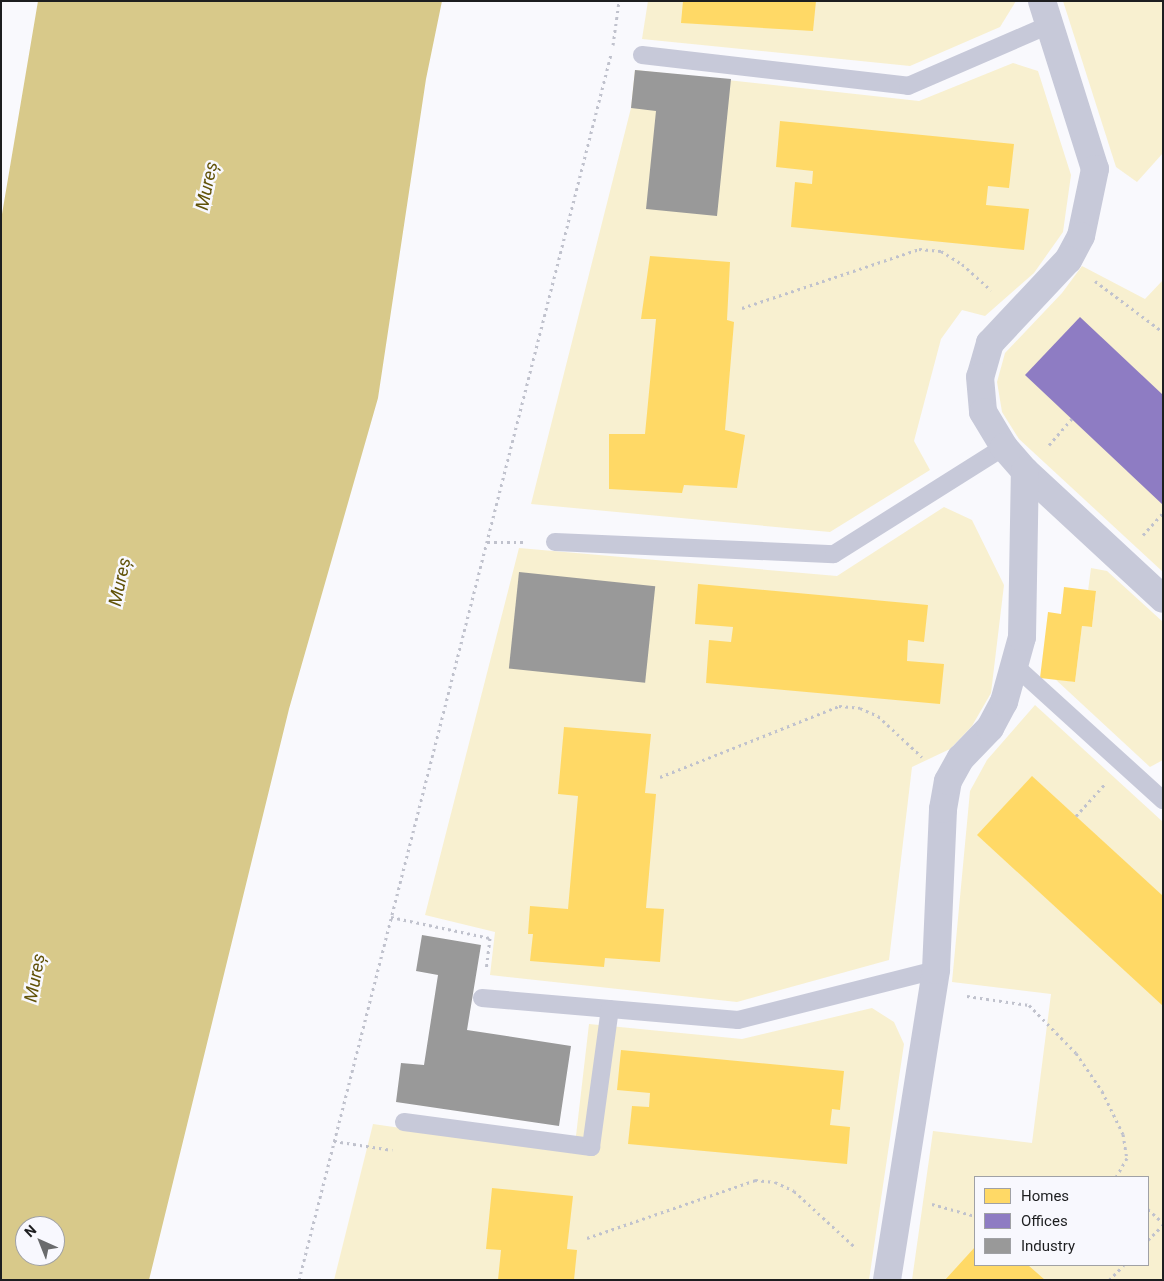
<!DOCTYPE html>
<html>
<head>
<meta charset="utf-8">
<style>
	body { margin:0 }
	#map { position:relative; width:1164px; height:1281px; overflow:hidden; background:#f9f9fd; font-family:Roboto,sans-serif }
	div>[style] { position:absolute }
	.green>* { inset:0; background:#f8f0d0 }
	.water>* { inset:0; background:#d8c98a }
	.homes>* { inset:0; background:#ffd966 }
	.offices>* { inset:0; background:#8e7cc3 }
	.industry>* { inset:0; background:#999; transform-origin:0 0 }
	.path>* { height:3px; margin-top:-1.5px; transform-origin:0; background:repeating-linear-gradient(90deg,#c0c2cd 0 2.5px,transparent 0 6.5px) }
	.lane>* { height:18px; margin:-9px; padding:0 9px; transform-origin:9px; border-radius:9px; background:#c7c9d9 }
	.street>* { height:28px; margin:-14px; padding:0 14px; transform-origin:14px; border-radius:14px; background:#c7c9d9 }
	span { translate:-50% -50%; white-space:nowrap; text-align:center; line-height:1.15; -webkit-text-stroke:5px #f8f8fe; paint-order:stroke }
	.water-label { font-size:18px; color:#615209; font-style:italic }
	.frame { position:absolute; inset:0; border:2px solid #1d1e20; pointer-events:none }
	.legend { position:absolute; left:974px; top:1176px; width:175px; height:90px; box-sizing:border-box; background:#f8f8fe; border:1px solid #a0a1a5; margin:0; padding:6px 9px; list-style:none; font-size:15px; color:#1d1e20 }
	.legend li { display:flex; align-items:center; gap:10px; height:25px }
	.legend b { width:25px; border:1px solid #a0a1a5 }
	.north { position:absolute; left:15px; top:1216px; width:50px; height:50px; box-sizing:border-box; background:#f8f8fe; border:1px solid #a0a1a5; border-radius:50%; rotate:316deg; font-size:14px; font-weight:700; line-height:20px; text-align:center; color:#1d1e20 }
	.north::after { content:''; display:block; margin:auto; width:18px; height:22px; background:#6a6b6d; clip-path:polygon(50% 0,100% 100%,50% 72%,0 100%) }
</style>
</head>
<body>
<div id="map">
	<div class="green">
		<div style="clip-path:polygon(648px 1px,1016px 1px,1000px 27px,910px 66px,642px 39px)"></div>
		<div style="clip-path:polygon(1063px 1px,1163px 1px,1163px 153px,1137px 182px,1116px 167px)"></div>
		<div style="clip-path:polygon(1013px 63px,1038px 71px,1071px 175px,1063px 232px,1034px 273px,985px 316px,962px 310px,941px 339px,914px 441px,930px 470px,830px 532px,531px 504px,631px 108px,635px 70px,919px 101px)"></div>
		<div style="clip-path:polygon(1082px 266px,1145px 299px,1163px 280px,1163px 572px,1019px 439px,1002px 412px,997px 382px,1005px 353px,1062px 293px)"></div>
		<div style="clip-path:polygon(944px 507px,972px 520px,1004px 585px,991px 693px,972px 726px,950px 749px,912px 767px,889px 960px,737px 1002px,490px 975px,495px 932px,425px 915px,519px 548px,837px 576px)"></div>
		<div style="clip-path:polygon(1091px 568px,1107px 571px,1163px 622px,1163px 760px,1150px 767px,1055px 679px,1075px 682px,1082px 626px,1092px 627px,1096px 592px,1088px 591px)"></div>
		<div style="clip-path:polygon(evenodd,1035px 705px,1163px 822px,1163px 1280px,912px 1280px,933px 1131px,1032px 1143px,1051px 994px,952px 982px,970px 791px,987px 760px,1035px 705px,975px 1177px,1148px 1177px,1148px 1265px,975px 1265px,975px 1177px)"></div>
		<div style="clip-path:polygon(872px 1008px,894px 1022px,904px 1044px,869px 1280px,334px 1280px,373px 1124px,574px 1153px,589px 1024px,742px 1039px)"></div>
	</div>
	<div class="water">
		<div style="clip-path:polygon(evenodd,38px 1px,442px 1px,426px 79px,378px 398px,289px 709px,149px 1280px,1px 1280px,1px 220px,38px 1px,25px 1226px,55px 1226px,55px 1256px,25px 1256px,25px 1226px)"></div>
	</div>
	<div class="homes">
		<div style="clip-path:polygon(683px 1px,816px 1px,813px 31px,681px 23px)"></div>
		<div style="clip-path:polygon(780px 121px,1014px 144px,1009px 188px,988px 186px,986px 205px,1029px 209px,1024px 250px,791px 227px,795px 182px,812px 184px,813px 171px,776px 167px)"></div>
		<div style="clip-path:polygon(650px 256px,730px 262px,727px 320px,734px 322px,725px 430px,745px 435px,737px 488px,684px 485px,682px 493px,609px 489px,609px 434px,645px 434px,656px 319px,641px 319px)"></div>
		<div style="clip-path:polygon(698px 584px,928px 605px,924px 642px,908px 640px,907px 661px,944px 664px,940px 704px,706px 683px,709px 640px,731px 642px,733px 627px,695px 624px)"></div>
		<div style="clip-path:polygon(1064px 587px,1096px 591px,1092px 627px,1082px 626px,1075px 682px,1040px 678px,1048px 612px,1061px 614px)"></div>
		<div style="clip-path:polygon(564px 727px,651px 734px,645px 793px,656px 794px,646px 908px,664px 909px,660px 962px,605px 958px,604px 967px,530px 961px,533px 934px,528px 934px,530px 906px,568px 909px,578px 796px,558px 794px)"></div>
		<div style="clip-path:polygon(1032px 776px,1163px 896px,1163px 1006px,977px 835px)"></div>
		<div style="clip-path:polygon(621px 1050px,844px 1071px,840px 1110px,832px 1109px,830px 1125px,850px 1127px,847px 1164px,628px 1144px,632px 1106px,649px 1107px,650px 1093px,617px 1090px)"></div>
		<div style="clip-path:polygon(492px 1188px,573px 1196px,567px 1249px,577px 1250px,574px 1280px,498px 1280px,501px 1250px,486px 1249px)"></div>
		<div style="clip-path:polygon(975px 1247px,975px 1265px,1028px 1265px,1045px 1280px,945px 1280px)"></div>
	</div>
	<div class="offices">
		<div style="clip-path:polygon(1080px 317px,1163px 395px,1163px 505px,1025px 375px)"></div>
	</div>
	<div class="industry">
		<div style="clip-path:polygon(635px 70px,731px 79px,717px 216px,646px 209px,656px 111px,631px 108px)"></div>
		<div style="left:519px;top:572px;width:137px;height:97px;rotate:6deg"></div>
		<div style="clip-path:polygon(422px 935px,481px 945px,467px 1030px,571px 1046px,559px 1126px,396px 1102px,401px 1063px,424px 1065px,438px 975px,416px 971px)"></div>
	</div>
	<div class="path">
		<div style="left:613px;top:45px;width:44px;rotate:-82.2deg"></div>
		<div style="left:1095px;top:281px;width:85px;rotate:36.9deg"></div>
		<div style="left:742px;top:308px;width:187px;rotate:-18.4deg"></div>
		<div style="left:919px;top:249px;width:22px;rotate:5deg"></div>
		<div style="left:941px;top:251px;width:25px;rotate:32deg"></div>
		<div style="left:962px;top:264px;width:39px;rotate:42deg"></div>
		<div style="left:1049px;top:445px;width:35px;rotate:-49deg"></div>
		<div style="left:1143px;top:535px;width:30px;rotate:-48deg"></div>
		<div style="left:488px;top:542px;width:39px"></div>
		<div style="left:660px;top:777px;width:193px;rotate:-21.6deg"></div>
		<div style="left:839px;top:706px;width:21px;rotate:5deg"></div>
		<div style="left:860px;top:708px;width:20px;rotate:24deg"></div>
		<div style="left:878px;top:716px;width:60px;rotate:43deg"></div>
		<div style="left:1076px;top:816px;width:42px;rotate:-47.9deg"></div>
		<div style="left:391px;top:917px;width:101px;rotate:12deg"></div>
		<div style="left:490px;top:938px;width:32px;rotate:97deg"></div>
		<div style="left:967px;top:996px;width:63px;rotate:8.3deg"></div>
		<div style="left:1029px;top:1005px;width:67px;rotate:45.6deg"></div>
		<div style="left:1076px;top:1053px;width:46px;rotate:55.6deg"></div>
		<div style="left:1102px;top:1091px;width:48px;rotate:64deg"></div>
		<div style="left:1123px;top:1134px;width:24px;rotate:81deg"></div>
		<div style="left:1127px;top:1158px;width:22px;rotate:120deg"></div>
		<div style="left:334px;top:1141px;width:59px;rotate:8.8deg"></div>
		<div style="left:932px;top:1204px;width:45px;rotate:15.6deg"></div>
		<div style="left:1148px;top:1209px;width:21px;rotate:43deg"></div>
		<div style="left:587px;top:1238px;width:178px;rotate:-19deg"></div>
		<div style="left:755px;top:1180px;width:20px;rotate:6deg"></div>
		<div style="left:775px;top:1182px;width:21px;rotate:25deg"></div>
		<div style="left:794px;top:1191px;width:84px;rotate:42.6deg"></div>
		<div style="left:1148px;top:1240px;width:21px;rotate:-45deg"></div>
		<div style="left:299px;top:1280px;width:1265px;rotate:-75.72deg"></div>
		<div style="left:1109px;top:1280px;width:21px;rotate:-45deg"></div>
	</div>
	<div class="lane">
		<div style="left:642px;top:55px;width:268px;rotate:6.6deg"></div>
		<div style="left:908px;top:86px;width:154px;rotate:-23.4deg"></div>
		<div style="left:555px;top:542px;width:279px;rotate:2.5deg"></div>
		<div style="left:834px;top:554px;width:201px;rotate:-32.2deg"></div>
		<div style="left:1015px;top:666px;width:200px;rotate:42.2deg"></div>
		<div style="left:482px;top:998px;width:257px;rotate:4.9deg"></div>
		<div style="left:738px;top:1020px;width:204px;rotate:-14.2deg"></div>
		<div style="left:404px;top:1122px;width:189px;rotate:7.6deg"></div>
		<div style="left:591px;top:1147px;width:139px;rotate:-82.2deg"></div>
	</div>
	<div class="street">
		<div style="left:1042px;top:1px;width:176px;rotate:72.5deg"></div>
		<div style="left:1095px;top:169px;width:68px;rotate:101.8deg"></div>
		<div style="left:1081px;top:236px;width:27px;rotate:118deg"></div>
		<div style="left:1068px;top:260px;width:114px;rotate:133.2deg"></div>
		<div style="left:990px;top:343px;width:35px;rotate:106deg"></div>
		<div style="left:980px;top:377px;width:35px;rotate:85deg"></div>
		<div style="left:983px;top:412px;width:41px;rotate:59deg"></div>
		<div style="left:1004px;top:447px;width:32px;rotate:49deg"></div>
		<div style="left:1025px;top:471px;width:188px;rotate:42.8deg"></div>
		<div style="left:887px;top:1280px;width:314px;rotate:-81deg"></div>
		<div style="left:936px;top:970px;width:161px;rotate:-87.5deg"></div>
		<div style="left:943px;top:809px;width:28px;rotate:-80deg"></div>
		<div style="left:948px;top:781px;width:26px;rotate:-61deg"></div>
		<div style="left:961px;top:758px;width:42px;rotate:-46deg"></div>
		<div style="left:990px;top:728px;width:30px;rotate:-62deg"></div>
		<div style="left:1004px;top:702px;width:67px;rotate:-74.5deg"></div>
		<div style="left:1022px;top:637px;width:166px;rotate:-89deg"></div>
	</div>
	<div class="water-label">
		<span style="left:207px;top:186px;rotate:-78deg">Mureș</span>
		<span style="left:120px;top:582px;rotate:-78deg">Mureș</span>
		<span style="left:35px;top:978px;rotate:-80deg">Mureș</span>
	</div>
	<div class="frame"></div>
	<ul class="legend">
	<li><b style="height:14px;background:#ffd966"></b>Homes</li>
	<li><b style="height:14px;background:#8e7cc3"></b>Offices</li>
	<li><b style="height:14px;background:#999"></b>Industry</li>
	</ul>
	<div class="north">N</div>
</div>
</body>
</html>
